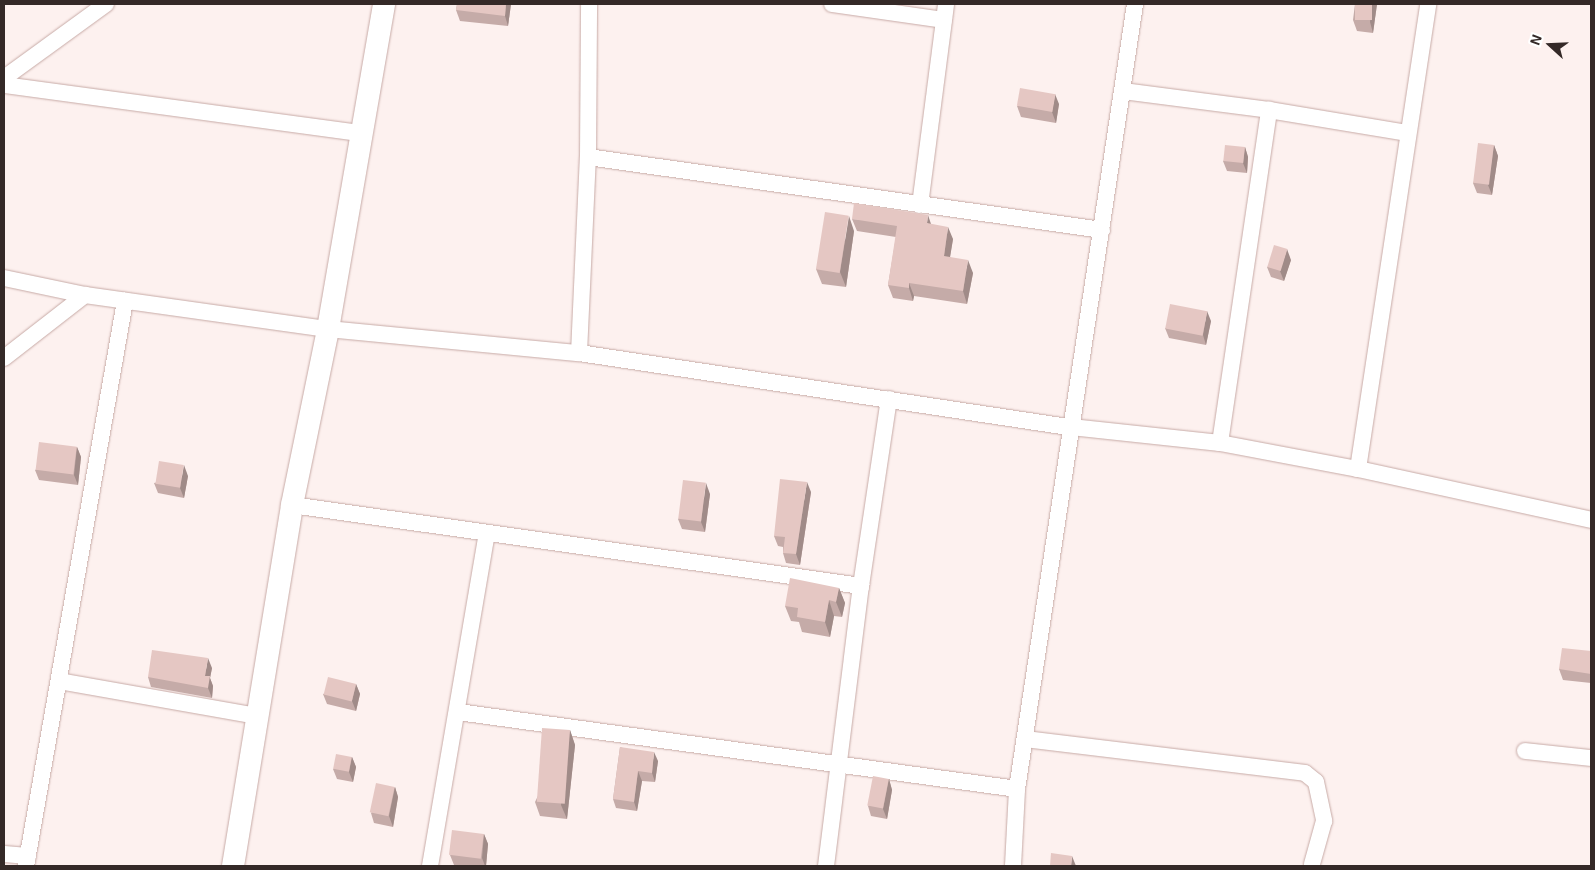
<!DOCTYPE html>
<html>
<head>
<meta charset="utf-8">
<style>
	body { margin:0 }
	#map { position:relative; width:1595px; height:870px; overflow:hidden; background:#fdf1ef; font-family:"Exo 2",sans-serif }
	div>[style] { position:absolute }
	.roads { filter:drop-shadow(0 0 1px #c7aaa6) drop-shadow(0 0 1px #c7aaa6) }
	.street>* { height:16px; margin:-8px; padding:0 8px; transform-origin:8px; border-radius:8px; background:#fff }
	.secondary>* { height:22px; margin:-11px; padding:0 11px; transform-origin:11px; border-radius:11px; background:#fff }
	.wall>* { inset:0; background:#c5aba8 }
	.shaded-wall>* { inset:0; background:#a08b88 }
	.building>* { inset:0; background:#e5c7c3; transform-origin:0 0 }
	span { translate:-50% -50%; white-space:nowrap; text-align:center; line-height:1.15; -webkit-text-stroke:4.5px #fff; paint-order:stroke }
	.frame { position:absolute; inset:0; border:5px solid #342927; pointer-events:none }
	.north { position:absolute; left:1525px; top:20px; width:50px; height:50px; -webkit-text-stroke:4px #fff; paint-order:stroke; rotate:290deg; font-size:14px; font-weight:700; line-height:20px; text-align:center; color:#342927 }
	.north::after { content:''; display:block; margin:auto; width:18px; height:22px; background:#342927; clip-path:polygon(50% 0,100% 100%,50% 72%,0 100%) }
</style>
</head>
<body>
<div id="map">
	<div class="roads">
		<div class="street">
			<div style="left:832px;top:4px;width:113px;rotate:8.1deg"></div>
			<div style="left:4px;top:78px;width:126px;rotate:-36deg"></div>
			<div style="left:4px;top:85px;width:358px;rotate:7.7deg"></div>
			<div style="left:1123px;top:91px;width:147px;rotate:7.4deg"></div>
			<div style="left:1269px;top:110px;width:141px;rotate:9.4deg"></div>
			<div style="left:588px;top:157px;width:519px;rotate:8.08deg"></div>
			<div style="left:920px;top:205px;width:203px;rotate:-82.6deg"></div>
			<div style="left:4px;top:278px;width:83px;rotate:11.9deg"></div>
			<div style="left:85px;top:295px;width:245px;rotate:8deg"></div>
			<div style="left:328px;top:329px;width:252px;rotate:5.5deg"></div>
			<div style="left:579px;top:353px;width:498px;rotate:8.6deg"></div>
			<div style="left:1071px;top:427px;width:150px;rotate:6.1deg"></div>
			<div style="left:1220px;top:443px;width:140px;rotate:10.7deg"></div>
			<div style="left:1358px;top:469px;width:239px;rotate:12.3deg"></div>
			<div style="left:579px;top:353px;width:196px;rotate:-87.4deg"></div>
			<div style="left:588px;top:157px;width:153px;rotate:-89.6deg"></div>
			<div style="left:4px;top:358px;width:103px;rotate:-37.9deg"></div>
			<div style="left:1220px;top:443px;width:337px;rotate:-81.6deg"></div>
			<div style="left:1358px;top:469px;width:470px;rotate:-81.4deg"></div>
			<div style="left:292px;top:505px;width:575px;rotate:8.1deg"></div>
			<div style="left:59px;top:681px;width:201px;rotate:10deg"></div>
			<div style="left:458px;top:712px;width:564px;rotate:7.84deg"></div>
			<div style="left:1025px;top:739px;width:282px;rotate:6.9deg"></div>
			<div style="left:1305px;top:773px;width:14px;rotate:39deg"></div>
			<div style="left:1316px;top:782px;width:40px;rotate:78deg"></div>
			<div style="left:1324px;top:821px;width:45px;rotate:105.6deg"></div>
			<div style="left:1525px;top:751px;width:66px;rotate:6.1deg"></div>
			<div style="left:4px;top:854px;width:24px;rotate:5deg"></div>
			<div style="left:26px;top:866px;width:574px;rotate:-80.06deg"></div>
			<div style="left:430px;top:866px;width:337px;rotate:-80.3deg"></div>
			<div style="left:826px;top:866px;width:282px;rotate:-82.9deg"></div>
			<div style="left:861px;top:586px;width:189px;rotate:-81.5deg"></div>
			<div style="left:1013px;top:866px;width:77px;rotate:-87deg"></div>
			<div style="left:1017px;top:789px;width:794px;rotate:-81.45deg"></div>
		</div>
		<div class="secondary">
			<div style="left:233px;top:866px;width:366px;rotate:-80.7deg"></div>
			<div style="left:292px;top:505px;width:180px;rotate:-78.4deg"></div>
			<div style="left:328px;top:329px;width:330px;rotate:-80.2deg"></div>
		</div>
	</div>
	<div class="wall">
		<div style="clip-path:polygon(457px 4px,511px 4px,508px 26px,460px 21px,456px 10px)"></div>
		<div style="clip-path:polygon(1355px 4px,1377px 4px,1373px 33px,1357px 31px,1353px 20px)"></div>
		<div style="clip-path:polygon(1059px 104px,1056px 123px,1021px 117px,1017px 106px)"></div>
		<div style="clip-path:polygon(1494px 145px,1498px 156px,1492px 195px,1477px 193px,1473px 183px)"></div>
		<div style="clip-path:polygon(1245px 147px,1248px 157px,1247px 173px,1227px 171px,1223px 161px)"></div>
		<div style="clip-path:polygon(852px 219px,931px 224px,953px 239px,950px 257px,973px 273px,967px 304px,914px 296px,913px 301px,893px 298px,888px 285px,896px 237px,857px 231px)"></div>
		<div style="clip-path:polygon(854px 231px,846px 287px,822px 284px,816px 269px)"></div>
		<div style="clip-path:polygon(1291px 260px,1284px 281px,1271px 277px,1267px 267px)"></div>
		<div style="clip-path:polygon(1211px 321px,1206px 345px,1169px 338px,1165px 328px)"></div>
		<div style="clip-path:polygon(77px 447px,81px 457px,78px 485px,39px 480px,35px 470px)"></div>
		<div style="clip-path:polygon(188px 476px,184px 498px,158px 493px,154px 483px)"></div>
		<div style="clip-path:polygon(811px 492px,800px 565px,786px 563px,783px 553px,783px 547px,778px 546px,774px 536px)"></div>
		<div style="clip-path:polygon(710px 494px,705px 532px,682px 529px,678px 519px)"></div>
		<div style="clip-path:polygon(839px 588px,845px 603px,842px 617px,834px 616px,830px 637px,802px 632px,799px 622px,791px 621px,785px 606px)"></div>
		<div style="clip-path:polygon(1591px 651px,1591px 683px,1563px 680px,1559px 669px)"></div>
		<div style="clip-path:polygon(212px 668px,210px 678px,213px 686px,212px 698px,151px 687px,148px 677px)"></div>
		<div style="clip-path:polygon(356px 684px,360px 694px,356px 711px,327px 704px,323px 694px)"></div>
		<div style="clip-path:polygon(570px 730px,575px 745px,567px 819px,540px 816px,535px 802px)"></div>
		<div style="clip-path:polygon(620px 747px,658px 761px,655px 782px,642px 781px,637px 811px,616px 808px,613px 799px)"></div>
		<div style="clip-path:polygon(352px 757px,356px 767px,353px 782px,337px 779px,333px 769px)"></div>
		<div style="clip-path:polygon(889px 779px,892px 790px,887px 819px,871px 816px,868px 806px)"></div>
		<div style="clip-path:polygon(395px 787px,398px 797px,393px 827px,374px 823px,371px 813px)"></div>
		<div style="clip-path:polygon(484px 834px,488px 844px,486px 866px,467px 866px,454px 865px,450px 855px)"></div>
	</div>
	<div class="shaded-wall">
		<div style="clip-path:polygon(506px 4px,511px 4px,508px 26px,505px 16px)"></div>
		<div style="clip-path:polygon(1372px 4px,1377px 4px,1373px 33px,1370px 22px)"></div>
		<div style="clip-path:polygon(1055px 94px,1059px 104px,1056px 123px,1052px 112px)"></div>
		<div style="clip-path:polygon(1494px 145px,1498px 156px,1492px 195px,1488px 185px)"></div>
		<div style="clip-path:polygon(1245px 147px,1248px 157px,1247px 173px,1243px 163px)"></div>
		<div style="clip-path:polygon(928px 215px,932px 227px,927px 223px)"></div>
		<div style="clip-path:polygon(849px 216px,854px 231px,846px 287px,840px 272px)"></div>
		<div style="clip-path:polygon(948px 227px,953px 239px,948px 269px,944px 256px)"></div>
		<div style="clip-path:polygon(1287px 249px,1291px 260px,1284px 281px,1280px 271px)"></div>
		<div style="clip-path:polygon(968px 260px,973px 273px,967px 304px,963px 291px)"></div>
		<div style="clip-path:polygon(909px 283px,914px 296px,913px 301px,909px 288px)"></div>
		<div style="clip-path:polygon(1207px 311px,1211px 321px,1206px 345px,1203px 335px)"></div>
		<div style="clip-path:polygon(77px 447px,81px 457px,78px 485px,74px 475px)"></div>
		<div style="clip-path:polygon(184px 465px,188px 476px,184px 498px,180px 488px)"></div>
		<div style="clip-path:polygon(807px 482px,811px 492px,800px 565px,796px 554px)"></div>
		<div style="clip-path:polygon(706px 483px,710px 494px,705px 532px,701px 522px)"></div>
		<div style="clip-path:polygon(839px 588px,845px 603px,842px 617px,836px 602px)"></div>
		<div style="clip-path:polygon(829px 600px,834px 616px,830px 637px,825px 622px)"></div>
		<div style="clip-path:polygon(208px 658px,212px 668px,210px 678px,213px 686px,212px 698px,208px 688px,205px 676px)"></div>
		<div style="clip-path:polygon(356px 684px,360px 694px,356px 711px,352px 701px)"></div>
		<div style="clip-path:polygon(570px 730px,575px 745px,567px 819px,561px 805px)"></div>
		<div style="clip-path:polygon(654px 752px,658px 761px,655px 782px,652px 773px)"></div>
		<div style="clip-path:polygon(352px 757px,356px 767px,353px 782px,349px 772px)"></div>
		<div style="clip-path:polygon(638px 771px,642px 781px,637px 811px,634px 802px)"></div>
		<div style="clip-path:polygon(889px 779px,892px 790px,887px 819px,883px 809px)"></div>
		<div style="clip-path:polygon(395px 787px,398px 797px,393px 827px,389px 816px)"></div>
		<div style="clip-path:polygon(484px 834px,488px 844px,486px 866px,485px 866px,482px 858px)"></div>
		<div style="clip-path:polygon(1072px 856px,1076px 866px,1071px 866px)"></div>
	</div>
	<div class="building">
		<div style="clip-path:polygon(457px 4px,506px 4px,505px 16px,456px 10px)"></div>
		<div style="left:1355px;top:4px;width:17px;height:16px"></div>
		<div style="left:1020px;top:88px;width:36px;height:18px;rotate:10deg"></div>
		<div style="left:1478px;top:143px;width:16px;height:40px;rotate:7deg"></div>
		<div style="left:1225px;top:145px;width:20px;height:16px;rotate:6deg"></div>
		<div style="clip-path:polygon(854px 203px,928px 215px,927px 223px,948px 227px,944px 256px,968px 260px,963px 291px,909px 283px,909px 288px,888px 285px,897px 226px,852px 219px)"></div>
		<div style="left:825px;top:212px;width:24px;height:58px;rotate:9deg"></div>
		<div style="left:1274px;top:245px;width:14px;height:23px;rotate:17deg"></div>
		<div style="left:1170px;top:304px;width:38px;height:25px;rotate:11deg"></div>
		<div style="left:39px;top:442px;width:38px;height:28px;rotate:7deg"></div>
		<div style="left:159px;top:461px;width:25px;height:23px;rotate:9deg"></div>
		<div style="clip-path:polygon(780px 479px,807px 482px,796px 554px,783px 553px,785px 537px,774px 536px)"></div>
		<div style="left:683px;top:480px;width:23px;height:39px;rotate:7deg"></div>
		<div style="clip-path:polygon(790px 578px,839px 588px,836px 602px,829px 600px,825px 622px,797px 617px,798px 608px,785px 606px)"></div>
		<div style="clip-path:polygon(1562px 648px,1591px 651px,1591px 674px,1559px 669px)"></div>
		<div style="clip-path:polygon(152px 650px,208px 658px,205px 676px,210px 676px,208px 688px,148px 677px)"></div>
		<div style="left:328px;top:677px;width:29px;height:18px;rotate:14deg"></div>
		<div style="left:542px;top:728px;width:28px;height:74px;rotate:4deg"></div>
		<div style="clip-path:polygon(620px 747px,654px 752px,652px 773px,638px 771px,634px 802px,613px 799px)"></div>
		<div style="left:336px;top:754px;width:16px;height:15px;rotate:11deg"></div>
		<div style="left:873px;top:776px;width:16px;height:30px;rotate:11deg"></div>
		<div style="left:376px;top:783px;width:19px;height:30px;rotate:12deg"></div>
		<div style="left:452px;top:830px;width:32px;height:25px;rotate:7deg"></div>
		<div style="clip-path:polygon(1051px 853px,1072px 856px,1071px 866px,1050px 866px)"></div>
	</div>
	<div class="frame"></div>
	<div class="north">N</div>
</div>
</body>
</html>
